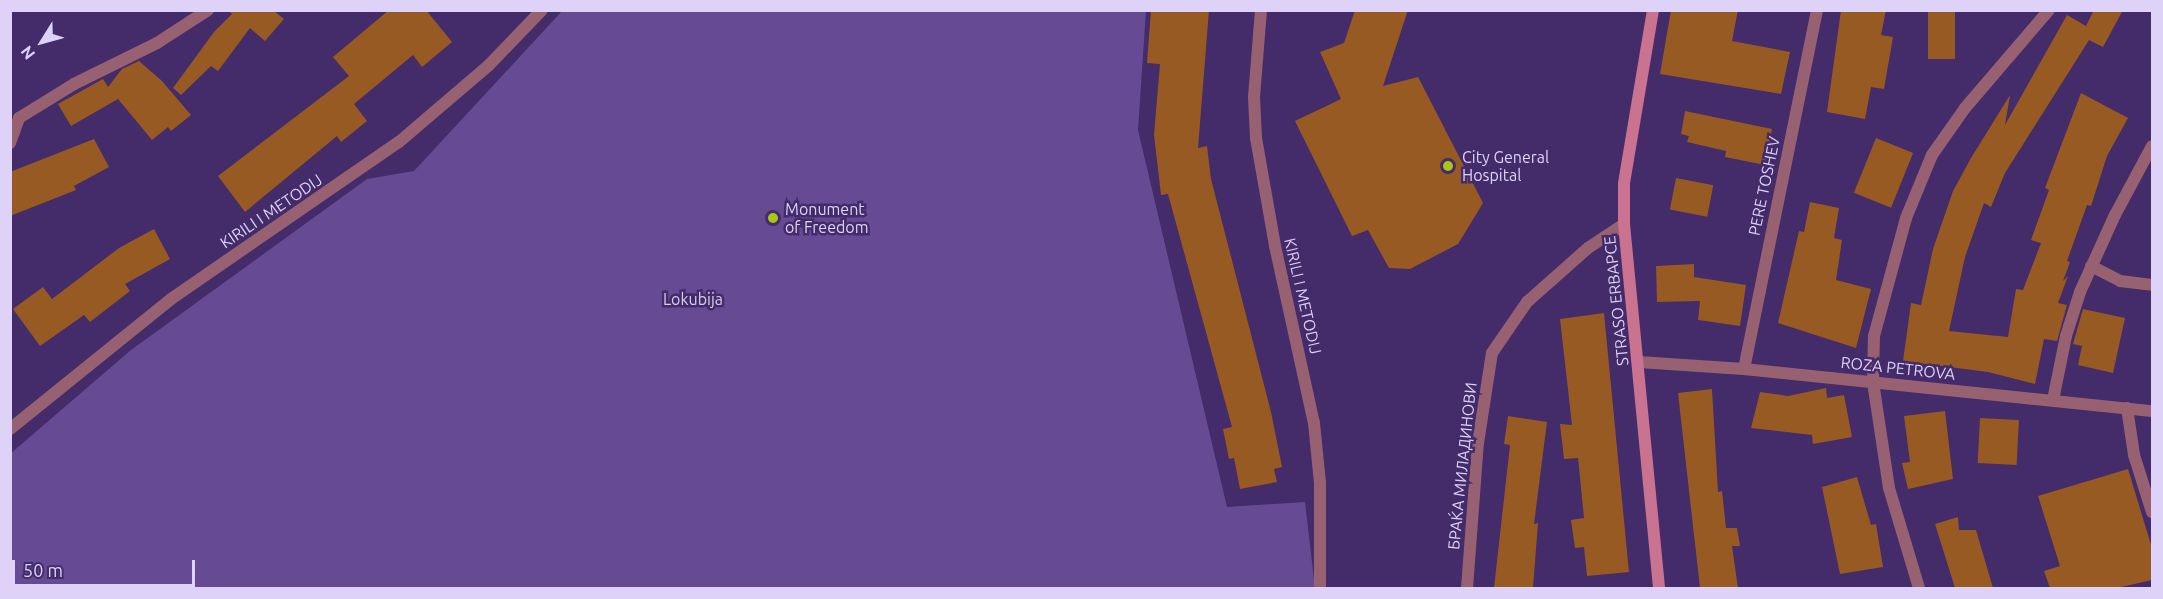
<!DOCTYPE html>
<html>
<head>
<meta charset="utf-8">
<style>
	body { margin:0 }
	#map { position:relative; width:2163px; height:599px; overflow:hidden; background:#442b6a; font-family:Ubuntu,sans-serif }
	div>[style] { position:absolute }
	.green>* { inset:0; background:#664a94 }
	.building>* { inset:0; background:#975a22; transform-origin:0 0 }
	.street>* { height:12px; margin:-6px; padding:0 6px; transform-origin:6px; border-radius:6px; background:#986172 }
	.secondary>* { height:12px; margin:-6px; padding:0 6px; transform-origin:6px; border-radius:6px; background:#ca7390 }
	.dots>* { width:16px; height:16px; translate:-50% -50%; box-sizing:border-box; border:3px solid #442b6a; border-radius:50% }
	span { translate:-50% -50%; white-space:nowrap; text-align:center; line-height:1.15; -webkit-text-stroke:5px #442b6a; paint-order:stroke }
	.poi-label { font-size:16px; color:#ded2f8 }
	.left { translate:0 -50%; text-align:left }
	.street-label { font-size:16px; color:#ded2f8 }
	.park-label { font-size:16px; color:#d7cfeb }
	.frame { position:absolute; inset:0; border:12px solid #ded2f8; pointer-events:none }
	.north { position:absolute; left:12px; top:12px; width:60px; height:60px; -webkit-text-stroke:4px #442b6a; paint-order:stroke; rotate:233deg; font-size:16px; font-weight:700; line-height:24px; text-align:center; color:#ded2f8 }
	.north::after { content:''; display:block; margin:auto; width:21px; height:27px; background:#ded2f8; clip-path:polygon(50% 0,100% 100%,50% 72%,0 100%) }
	.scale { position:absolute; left:12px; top:560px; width:183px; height:27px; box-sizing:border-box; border:3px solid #ded2f8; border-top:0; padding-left:8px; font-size:18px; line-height:21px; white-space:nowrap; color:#ded2f8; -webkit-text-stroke:4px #442b6a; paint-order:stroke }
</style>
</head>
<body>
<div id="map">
	<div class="green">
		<div style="clip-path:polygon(562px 11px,1146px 11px,1138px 130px,1227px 507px,1305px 502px,1315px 588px,11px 588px,10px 454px,131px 350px,367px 179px,414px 171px)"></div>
	</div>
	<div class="building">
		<div style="clip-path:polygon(228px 10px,273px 10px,284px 19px,265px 41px,250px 28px,218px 71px,211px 66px,181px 95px,173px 88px,214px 32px,232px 14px)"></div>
		<div style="clip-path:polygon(389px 10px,426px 10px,452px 42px,422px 67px,413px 55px,354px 104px,367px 121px,341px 142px,337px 136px,245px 212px,218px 176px,349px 76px,333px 57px)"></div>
		<div style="clip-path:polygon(1151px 10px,1209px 10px,1198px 148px,1207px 146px,1211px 179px,1271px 412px,1282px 467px,1274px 469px,1277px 482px,1240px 489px,1234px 458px,1229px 459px,1223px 429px,1232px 427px,1168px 194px,1161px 195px,1154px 135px,1160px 64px,1147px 63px)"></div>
		<div style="clip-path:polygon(1355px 10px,1408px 10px,1383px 86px,1418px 77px,1483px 203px,1458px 244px,1410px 269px,1389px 268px,1368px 230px,1352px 236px,1295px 121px,1341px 99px,1320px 52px,1344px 43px)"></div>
		<div style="clip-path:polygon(1671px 10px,1738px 10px,1732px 41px,1790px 52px,1781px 94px,1660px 74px)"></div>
		<div style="clip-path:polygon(1841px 10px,1886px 10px,1881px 35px,1893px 37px,1884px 89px,1871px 87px,1865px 119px,1827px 112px)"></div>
		<div style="left:1928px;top:10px;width:27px;height:49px"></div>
		<div style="clip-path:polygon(2094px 10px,2123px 10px,2103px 47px,2089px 40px,2005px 173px,1991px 207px,1984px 203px,1965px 257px,1949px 331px,2008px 337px,2016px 289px,2023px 290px,2041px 243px,2031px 240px,2049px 190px,2045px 188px,2081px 93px,2128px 118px,2107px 156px,2091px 206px,2087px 205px,2067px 261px,2070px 262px,2063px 281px,2068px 276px,2058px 303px,2067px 305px,2057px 341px,2044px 339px,2035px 384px,1988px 372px,1903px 361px,1911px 303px,1921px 305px,1933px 249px,1953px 191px,1971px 158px,2010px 95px,2005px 125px,2067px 15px,2086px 26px)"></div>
		<div style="clip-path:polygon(139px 61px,162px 81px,191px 115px,171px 131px,168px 127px,152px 140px,118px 99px,71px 126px,58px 104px,103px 79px,108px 87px,122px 69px)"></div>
		<div style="clip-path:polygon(1685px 111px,1772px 129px,1765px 165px,1725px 157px,1726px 151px,1687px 142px,1689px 136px,1681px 134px)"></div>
		<div style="left:1876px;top:138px;width:40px;height:59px;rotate:22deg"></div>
		<div style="clip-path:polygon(94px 139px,109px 167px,74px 186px,76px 190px,10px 216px,10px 172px)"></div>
		<div style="left:1676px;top:178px;width:38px;height:32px;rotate:11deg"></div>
		<div style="clip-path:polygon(1810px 202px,1839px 208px,1834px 238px,1842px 240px,1836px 280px,1871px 289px,1856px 348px,1778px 323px,1799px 231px,1804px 232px)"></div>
		<div style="clip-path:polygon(154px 229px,170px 259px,125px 284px,130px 291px,90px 322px,84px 315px,40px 346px,13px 309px,43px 287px,52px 299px,119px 248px)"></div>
		<div style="clip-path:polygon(1694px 264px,1694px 277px,1746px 285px,1740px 326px,1698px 320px,1700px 301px,1657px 302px,1656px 266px)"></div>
		<div style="clip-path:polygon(2083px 309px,2125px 318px,2113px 373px,2078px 365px,2082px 346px,2073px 344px)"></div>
		<div style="clip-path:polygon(1604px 313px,1629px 572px,1587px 576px,1584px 547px,1575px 548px,1571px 520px,1584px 518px,1578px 458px,1564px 459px,1560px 424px,1572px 425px,1560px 319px)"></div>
		<div style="clip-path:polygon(1826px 388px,1827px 398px,1844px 395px,1852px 437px,1813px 444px,1812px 435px,1751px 428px,1760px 392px,1788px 396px)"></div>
		<div style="clip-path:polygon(1712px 389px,1718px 492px,1722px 491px,1726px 528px,1737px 528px,1740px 546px,1732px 546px,1738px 588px,1700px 588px,1678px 393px)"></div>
		<div style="clip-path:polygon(1945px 411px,1953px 479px,1908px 489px,1902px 463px,1910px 462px,1904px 416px)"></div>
		<div style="clip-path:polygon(1508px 416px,1547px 422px,1534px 524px,1538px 523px,1533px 588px,1494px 588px,1510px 445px,1504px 444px)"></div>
		<div style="left:1980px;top:418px;width:39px;height:45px;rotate:3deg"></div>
		<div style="clip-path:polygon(2128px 469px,2152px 548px,2152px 580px,2117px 588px,2050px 588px,2044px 571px,2060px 566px,2038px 496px)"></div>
		<div style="clip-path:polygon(1857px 477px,1871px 525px,1876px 524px,1883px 567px,1840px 574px,1822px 487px)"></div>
		<div style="clip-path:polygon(1958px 517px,1959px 530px,1976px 530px,1993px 588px,1955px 588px,1935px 524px)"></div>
	</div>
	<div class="street">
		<div style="left:1261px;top:10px;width:87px;rotate:94.6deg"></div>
		<div style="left:1254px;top:97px;width:41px;rotate:87.2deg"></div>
		<div style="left:1256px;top:138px;width:110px;rotate:80deg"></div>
		<div style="left:1275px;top:246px;width:181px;rotate:77.6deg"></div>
		<div style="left:1314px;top:423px;width:60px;rotate:84.3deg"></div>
		<div style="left:1320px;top:483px;width:105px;rotate:90deg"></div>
		<div style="left:10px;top:143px;width:27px;rotate:-70deg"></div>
		<div style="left:19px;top:118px;width:65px;rotate:-31.7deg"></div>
		<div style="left:74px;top:84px;width:93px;rotate:-26.3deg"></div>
		<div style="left:157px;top:43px;width:61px;rotate:-32.9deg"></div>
		<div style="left:2091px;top:266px;width:33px;rotate:27deg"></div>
		<div style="left:2120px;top:281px;width:32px;rotate:7deg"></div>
		<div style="left:1639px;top:362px;width:105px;rotate:3.8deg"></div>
		<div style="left:1744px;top:369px;width:410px;rotate:5.9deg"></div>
		<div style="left:1744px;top:369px;width:366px;rotate:-78.5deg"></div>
		<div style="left:2053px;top:400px;width:65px;rotate:-78.5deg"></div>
		<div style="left:2066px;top:336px;width:46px;rotate:-72.3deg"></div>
		<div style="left:2080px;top:292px;width:85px;rotate:-65.6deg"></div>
		<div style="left:2115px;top:215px;width:78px;rotate:-61.8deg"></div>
		<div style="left:2127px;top:408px;width:48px;rotate:81.5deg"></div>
		<div style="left:2134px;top:455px;width:60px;rotate:72.5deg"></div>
		<div style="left:10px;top:429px;width:207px;rotate:-38.9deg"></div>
		<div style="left:171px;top:299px;width:277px;rotate:-34.6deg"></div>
		<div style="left:399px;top:142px;width:118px;rotate:-40.5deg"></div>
		<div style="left:489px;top:65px;width:76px;rotate:-46.1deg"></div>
		<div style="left:1467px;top:588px;width:145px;rotate:-85.7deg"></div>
		<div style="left:1478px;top:443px;width:91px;rotate:-81.2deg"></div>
		<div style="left:1492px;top:353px;width:62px;rotate:-55.5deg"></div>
		<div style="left:1527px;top:302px;width:81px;rotate:-41.5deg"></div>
		<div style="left:1588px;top:248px;width:43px;rotate:-33.7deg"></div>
		<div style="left:1919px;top:588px;width:104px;rotate:-106.7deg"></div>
		<div style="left:1889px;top:488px;width:107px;rotate:-98.6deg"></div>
		<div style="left:1873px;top:382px;width:46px;rotate:-88.8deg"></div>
		<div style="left:1874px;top:336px;width:122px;rotate:-74.8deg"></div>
		<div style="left:1906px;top:218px;width:68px;rotate:-67.6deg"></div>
		<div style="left:1932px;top:155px;width:57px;rotate:-54.9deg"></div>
		<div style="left:1965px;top:108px;width:129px;rotate:-49.4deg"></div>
	</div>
	<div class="secondary">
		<div style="left:1653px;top:10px;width:176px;rotate:99.5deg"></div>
		<div style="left:1624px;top:184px;width:40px;rotate:90deg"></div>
		<div style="left:1624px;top:224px;width:366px;rotate:84.5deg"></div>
	</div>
	<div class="dots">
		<div style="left:1448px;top:166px;background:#abc716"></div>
		<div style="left:773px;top:218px;background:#abc716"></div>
	</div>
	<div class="poi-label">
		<span class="left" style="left:1462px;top:166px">City General<br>Hospital</span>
		<span class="left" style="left:785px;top:218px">Monument<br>of Freedom</span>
	</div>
	<div class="street-label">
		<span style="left:1764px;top:186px;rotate:-78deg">PERE TOSHEV</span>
		<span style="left:271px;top:211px;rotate:-34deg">KIRILI I METODIJ</span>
		<span style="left:1303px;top:296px;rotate:77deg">KIRILI I METODIJ</span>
		<span style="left:1616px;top:301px;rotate:-96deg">STRASO ERBAPCE</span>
		<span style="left:1898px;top:368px;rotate:6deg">ROZA PETROVA</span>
		<span style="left:1462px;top:466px;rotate:-84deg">БРАЌА МИЛАДИНОВИ</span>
	</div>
	<div class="park-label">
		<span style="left:693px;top:299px">Lokubija</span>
	</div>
	<div class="frame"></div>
	<div class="north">N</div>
	<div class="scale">50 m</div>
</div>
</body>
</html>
